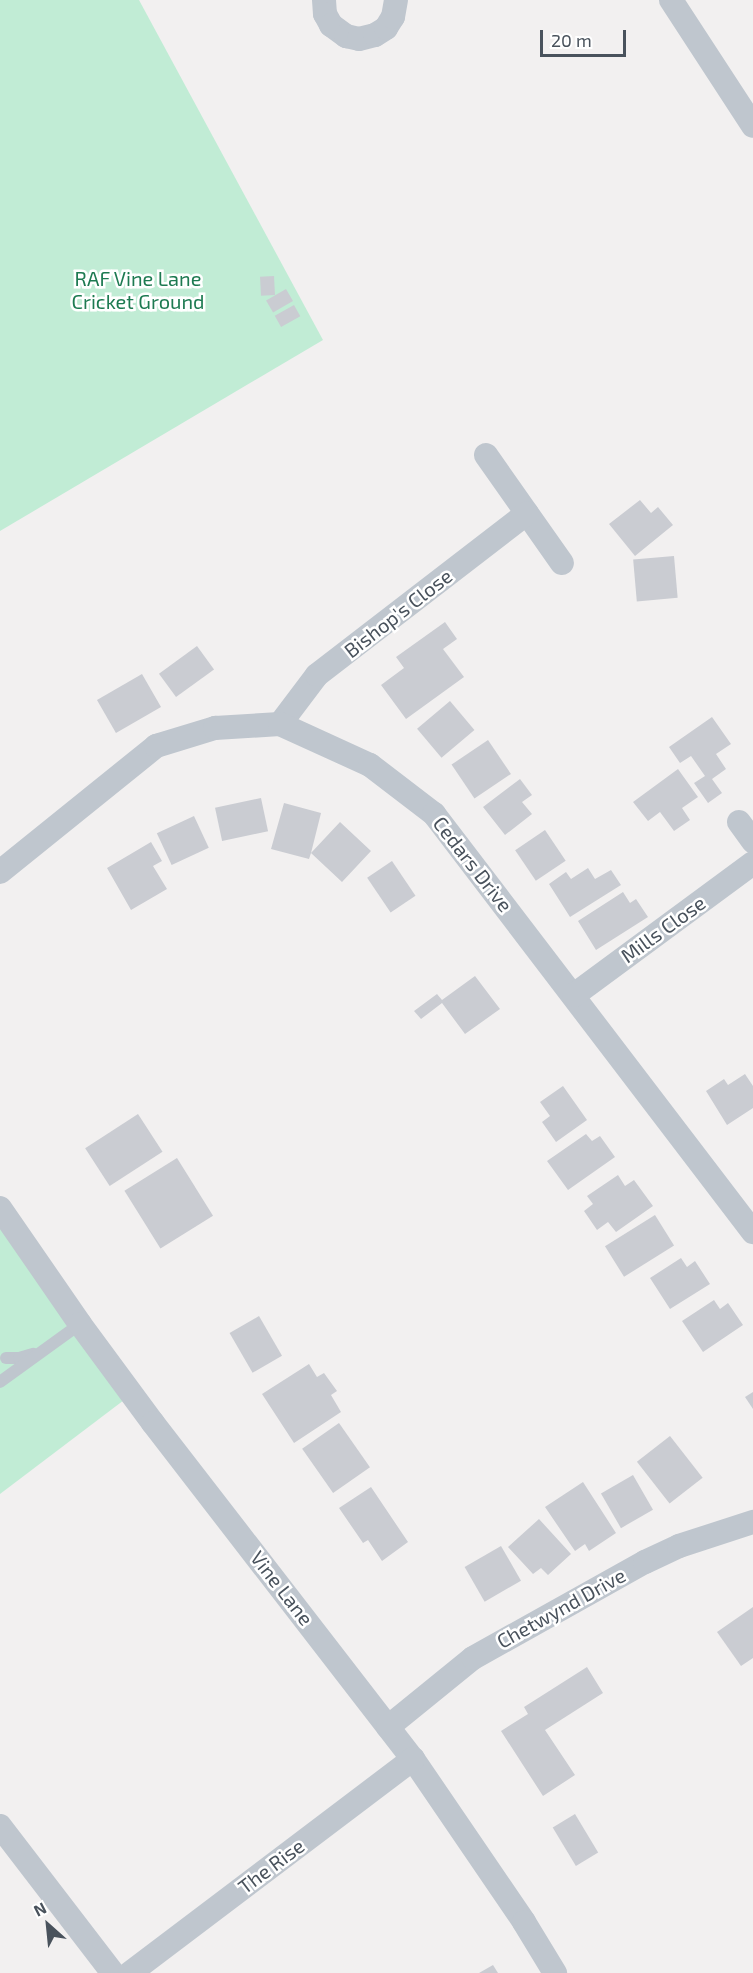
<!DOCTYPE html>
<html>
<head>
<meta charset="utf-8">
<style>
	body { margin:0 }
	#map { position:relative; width:753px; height:1973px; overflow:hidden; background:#f2f0f0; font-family:"Exo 2",sans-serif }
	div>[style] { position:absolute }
	.green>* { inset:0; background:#c1ecd5 }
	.building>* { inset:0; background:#caccd2; transform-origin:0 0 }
	.service>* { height:12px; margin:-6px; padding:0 6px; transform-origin:6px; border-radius:6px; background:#bfc6ce }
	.minor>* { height:24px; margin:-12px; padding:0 12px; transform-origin:12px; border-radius:12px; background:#bfc6ce }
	span { translate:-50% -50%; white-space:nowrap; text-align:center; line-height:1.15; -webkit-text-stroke:5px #fff; paint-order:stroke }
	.park-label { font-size:20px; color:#1d7a51 }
	.street-label { font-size:20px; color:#49525c }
	.north { position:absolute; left:18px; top:1895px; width:60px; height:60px; -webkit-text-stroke:4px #fff; paint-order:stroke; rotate:333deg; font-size:16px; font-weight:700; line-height:24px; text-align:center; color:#49525c }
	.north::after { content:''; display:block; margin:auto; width:21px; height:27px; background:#49525c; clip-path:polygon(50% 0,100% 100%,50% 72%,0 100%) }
	.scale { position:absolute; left:540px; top:30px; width:86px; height:27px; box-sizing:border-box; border:3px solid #49525c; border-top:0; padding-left:8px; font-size:18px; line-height:21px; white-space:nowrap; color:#49525c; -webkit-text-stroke:4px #fff; paint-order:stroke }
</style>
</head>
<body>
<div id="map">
	<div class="green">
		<div style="clip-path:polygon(0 0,139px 0,323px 340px,0 531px)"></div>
		<div style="clip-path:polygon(0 1217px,132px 1394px,0 1494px)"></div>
	</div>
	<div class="building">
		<div style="left:274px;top:276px;width:19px;height:14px;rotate:87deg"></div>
		<div style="left:286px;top:289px;width:14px;height:23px;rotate:60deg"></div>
		<div style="left:294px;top:305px;width:13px;height:22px;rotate:61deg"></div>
		<div style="clip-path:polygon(640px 500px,651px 513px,658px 507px,673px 525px,635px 556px,609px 524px)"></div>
		<div style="left:674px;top:556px;width:42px;height:41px;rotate:85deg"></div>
		<div style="clip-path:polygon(445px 622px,457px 639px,443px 649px,464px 677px,406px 719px,381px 685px,404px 668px,396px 657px)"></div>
		<div style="left:197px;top:646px;width:29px;height:47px;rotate:54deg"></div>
		<div style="left:142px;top:674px;width:38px;height:52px;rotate:60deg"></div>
		<div style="left:450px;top:701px;width:38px;height:43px;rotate:50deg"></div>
		<div style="clip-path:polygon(712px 717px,731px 744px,716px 754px,726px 769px,712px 779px,722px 793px,708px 803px,694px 783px,705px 776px,691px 756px,680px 763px,669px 747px)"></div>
		<div style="left:488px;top:740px;width:41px;height:44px;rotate:56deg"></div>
		<div style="clip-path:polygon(678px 769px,698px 797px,682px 808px,690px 820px,674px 831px,660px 812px,648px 821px,633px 802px)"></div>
		<div style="clip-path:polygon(520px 779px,532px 795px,522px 802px,532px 814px,505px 835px,483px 807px)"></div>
		<div style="left:261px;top:798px;width:34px;height:47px;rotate:78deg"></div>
		<div style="clip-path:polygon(284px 803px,321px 813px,311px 853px,340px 822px,371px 851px,342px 882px,311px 853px,309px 859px,271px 849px)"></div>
		<div style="left:194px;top:816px;width:35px;height:41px;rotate:65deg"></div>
		<div style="left:545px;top:830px;width:37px;height:36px;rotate:56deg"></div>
		<div style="clip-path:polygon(151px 842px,162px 861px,153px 866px,167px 889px,131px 910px,107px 868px)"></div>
		<div style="left:392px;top:861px;width:42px;height:30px;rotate:56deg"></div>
		<div style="clip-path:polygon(588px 868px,595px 879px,611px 870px,621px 885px,570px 917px,549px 884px,566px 872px,571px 879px)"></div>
		<div style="clip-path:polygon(623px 892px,630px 903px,636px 899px,648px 917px,596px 950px,578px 921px)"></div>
		<div style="clip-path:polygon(475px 976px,500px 1009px,465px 1034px,442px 1003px,421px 1019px,414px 1011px,437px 994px,442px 1000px)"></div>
		<div style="clip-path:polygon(745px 1074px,753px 1086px,753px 1108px,727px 1125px,706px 1091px,724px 1079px,728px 1085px)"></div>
		<div style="clip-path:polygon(563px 1086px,587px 1120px,556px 1142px,542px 1122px,550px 1116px,540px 1102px)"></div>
		<div style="left:138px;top:1114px;width:45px;height:63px;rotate:57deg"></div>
		<div style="clip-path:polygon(586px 1134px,592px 1141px,600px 1136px,615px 1157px,568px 1190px,547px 1161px)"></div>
		<div style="left:177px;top:1158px;width:68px;height:62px;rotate:58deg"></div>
		<div style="clip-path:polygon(618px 1175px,625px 1186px,634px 1180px,653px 1206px,616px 1232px,608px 1222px,597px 1230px,584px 1211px,593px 1204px,587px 1196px)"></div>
		<div style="left:655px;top:1215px;width:36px;height:59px;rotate:58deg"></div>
		<div style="clip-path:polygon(681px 1258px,687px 1267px,695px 1261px,710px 1284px,670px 1309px,650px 1278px)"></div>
		<div style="clip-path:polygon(714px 1300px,720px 1309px,728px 1303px,743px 1325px,703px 1352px,682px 1321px)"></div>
		<div style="left:259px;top:1316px;width:46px;height:34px;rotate:60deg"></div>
		<div style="clip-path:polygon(309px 1364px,317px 1377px,324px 1373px,337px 1391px,331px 1395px,341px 1412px,294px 1443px,262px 1394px)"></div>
		<div style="clip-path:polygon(753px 1392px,753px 1409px,745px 1397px)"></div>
		<div style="left:339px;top:1423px;width:54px;height:45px;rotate:55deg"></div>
		<div style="left:670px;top:1436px;width:53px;height:42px;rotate:52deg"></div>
		<div style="left:633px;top:1475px;width:40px;height:37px;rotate:60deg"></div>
		<div style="clip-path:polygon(583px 1482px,616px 1533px,589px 1551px,585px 1544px,575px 1551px,545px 1507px)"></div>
		<div style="clip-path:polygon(371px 1487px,408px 1542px,382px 1561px,368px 1540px,363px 1543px,339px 1508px)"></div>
		<div style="clip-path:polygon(539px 1519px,571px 1554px,548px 1575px,541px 1568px,533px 1574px,508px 1547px)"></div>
		<div style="left:501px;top:1546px;width:40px;height:42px;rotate:60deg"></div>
		<div style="clip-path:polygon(753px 1607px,753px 1658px,741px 1666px,717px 1632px)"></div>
		<div style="clip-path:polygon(587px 1667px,603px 1693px,545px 1730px,575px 1775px,543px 1796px,501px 1731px,528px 1714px,524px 1707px)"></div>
		<div style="left:575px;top:1814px;width:45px;height:26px;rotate:59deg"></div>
		<div style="clip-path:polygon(493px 1965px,498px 1973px,479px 1973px)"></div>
	</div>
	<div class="service">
		<div style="left:6px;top:1358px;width:13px"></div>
		<div style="left:19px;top:1358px;width:15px;rotate:-16deg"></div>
		<div style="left:0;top:1382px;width:99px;rotate:-35.9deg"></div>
	</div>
	<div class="minor">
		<div style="left:324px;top:0;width:14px;rotate:86deg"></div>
		<div style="left:325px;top:14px;width:13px;rotate:61deg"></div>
		<div style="left:331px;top:25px;width:19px;rotate:36deg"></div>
		<div style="left:346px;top:36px;width:13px;rotate:13deg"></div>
		<div style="left:359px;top:39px;width:16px;rotate:-14deg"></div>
		<div style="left:375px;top:35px;width:13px;rotate:-32deg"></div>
		<div style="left:386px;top:28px;width:13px;rotate:-58deg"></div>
		<div style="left:393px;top:17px;width:17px;rotate:-80deg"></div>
		<div style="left:671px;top:0;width:150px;rotate:56.9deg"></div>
		<div style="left:486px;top:455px;width:132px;rotate:54.9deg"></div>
		<div style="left:280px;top:724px;width:61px;rotate:-52.9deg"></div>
		<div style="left:317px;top:675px;width:265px;rotate:-37.6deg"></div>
		<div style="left:739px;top:822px;width:24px;rotate:54deg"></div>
		<div style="left:0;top:872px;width:201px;rotate:-38.9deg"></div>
		<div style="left:156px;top:746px;width:62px;rotate:-17deg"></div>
		<div style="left:215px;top:728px;width:65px;rotate:-3.5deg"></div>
		<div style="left:280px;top:724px;width:99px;rotate:24.5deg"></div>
		<div style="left:370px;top:765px;width:81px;rotate:37.4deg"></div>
		<div style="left:434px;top:814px;width:526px;rotate:52.65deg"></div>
		<div style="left:574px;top:995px;width:222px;rotate:-36.4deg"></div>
		<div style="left:0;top:1208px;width:141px;rotate:55.4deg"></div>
		<div style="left:80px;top:1324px;width:123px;rotate:53.6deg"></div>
		<div style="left:153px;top:1423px;width:425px;rotate:52.3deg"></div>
		<div style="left:413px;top:1759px;width:197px;rotate:55.7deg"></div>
		<div style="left:524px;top:1922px;width:60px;rotate:58.7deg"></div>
		<div style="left:388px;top:1727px;width:109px;rotate:-39.1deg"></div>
		<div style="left:473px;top:1658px;width:197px;rotate:-29.2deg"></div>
		<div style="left:645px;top:1562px;width:38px;rotate:-25deg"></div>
		<div style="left:679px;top:1546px;width:78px;rotate:-18deg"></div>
		<div style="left:0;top:1826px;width:185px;rotate:52.5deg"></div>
		<div style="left:130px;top:1973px;width:355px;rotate:-37.1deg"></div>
	</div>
	<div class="park-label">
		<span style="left:138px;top:290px">RAF Vine Lane<br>Cricket Ground</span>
	</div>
	<div class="street-label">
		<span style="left:398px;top:613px;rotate:-38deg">Bishop's Close</span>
		<span style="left:473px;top:864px;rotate:52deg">Cedars Drive</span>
		<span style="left:663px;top:929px;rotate:-36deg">Mills Close</span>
		<span style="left:282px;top:1588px;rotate:52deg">Vine Lane</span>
		<span style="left:561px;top:1608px;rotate:-29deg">Chetwynd Drive</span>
		<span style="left:271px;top:1866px;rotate:-37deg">The Rise</span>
	</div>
	<div class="north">N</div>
	<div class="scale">20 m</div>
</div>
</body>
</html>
